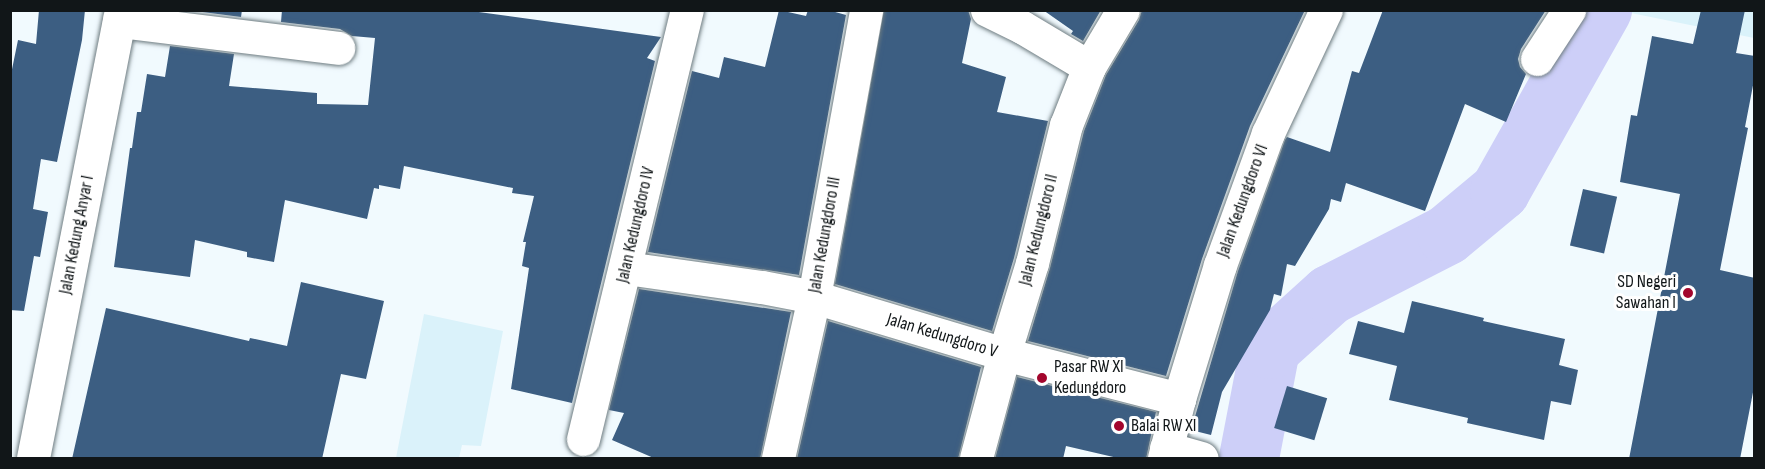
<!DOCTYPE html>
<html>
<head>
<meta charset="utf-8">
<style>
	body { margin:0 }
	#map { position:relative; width:1765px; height:469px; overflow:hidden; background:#f1fafe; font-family:"Sofia Sans Condensed",sans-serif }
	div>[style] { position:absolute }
	.built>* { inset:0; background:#daf2fa }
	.river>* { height:60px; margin:-30px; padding:0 30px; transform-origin:30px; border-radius:30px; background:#cdcff8 }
	.building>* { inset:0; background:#3c5e82; transform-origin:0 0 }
	.roads { filter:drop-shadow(0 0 2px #6e7c81) drop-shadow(0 0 2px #6e7c81) }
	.street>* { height:33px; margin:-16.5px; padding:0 16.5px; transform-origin:16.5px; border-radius:16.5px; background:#fff }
	.dots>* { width:16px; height:16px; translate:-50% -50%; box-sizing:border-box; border:3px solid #fff; border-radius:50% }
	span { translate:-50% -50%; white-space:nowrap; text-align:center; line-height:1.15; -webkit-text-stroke:6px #fff; paint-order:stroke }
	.street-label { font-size:18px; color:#111618 }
	.poi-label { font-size:18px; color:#111618 }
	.right { translate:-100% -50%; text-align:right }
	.left { translate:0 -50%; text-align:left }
	.frame { position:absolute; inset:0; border:12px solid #111618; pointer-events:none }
</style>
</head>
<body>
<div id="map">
	<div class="built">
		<div style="clip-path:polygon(1627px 10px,1754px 11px,1754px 38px,1626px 12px)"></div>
		<div style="clip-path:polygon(424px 314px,503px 331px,481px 446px,462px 445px,459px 458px,396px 458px)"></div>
	</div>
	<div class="river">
		<div style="left:1249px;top:458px;width:111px;rotate:-79.1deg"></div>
		<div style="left:1270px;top:349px;width:81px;rotate:-42deg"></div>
		<div style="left:1330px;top:295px;width:131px;rotate:-27.1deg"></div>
		<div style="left:1447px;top:235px;width:69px;rotate:-39.7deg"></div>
		<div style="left:1500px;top:191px;width:208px;rotate:-60.6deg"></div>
	</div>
	<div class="building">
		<div style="clip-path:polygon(39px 10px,85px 10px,82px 40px,57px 162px,41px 159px,33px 209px,48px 212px,40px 257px,34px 256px,24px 311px,10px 310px,10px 79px,18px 40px,36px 44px)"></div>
		<div style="clip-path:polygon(187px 10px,242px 10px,241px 17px)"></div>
		<div style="clip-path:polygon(282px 10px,464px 10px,661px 37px,647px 58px,655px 61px,572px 403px,511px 389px,529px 268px,522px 266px,526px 242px,523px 242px,534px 196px,512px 193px,513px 188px,404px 166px,400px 189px,379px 185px,379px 189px,374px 188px,367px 219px,285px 200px,274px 262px,247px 257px,247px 252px,195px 240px,190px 277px,114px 267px,130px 148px,132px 148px,137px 112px,141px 112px,147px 74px,165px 77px,170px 46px,234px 54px,229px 86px,317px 93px,317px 104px,368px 105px,375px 38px,352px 36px,340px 29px,281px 22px)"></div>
		<div style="clip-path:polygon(779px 10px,806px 16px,808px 10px,828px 10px,846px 15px,799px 275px,648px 252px,692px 71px,719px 78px,724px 57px,765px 67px)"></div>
		<div style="clip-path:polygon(884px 10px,968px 10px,971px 19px,962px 63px,1006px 77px,997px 112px,1048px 121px,1014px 258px,992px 331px,835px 284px)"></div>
		<div style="clip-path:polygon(1043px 10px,1101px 10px,1083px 41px,1071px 34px,1073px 31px)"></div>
		<div style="clip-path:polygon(1142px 10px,1305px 10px,1250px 126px,1202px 259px,1166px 376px,1028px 341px,1050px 268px,1084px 131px,1106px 75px,1139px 20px)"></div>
		<div style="clip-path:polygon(1383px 10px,1546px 10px,1521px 49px,1518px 59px,1520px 67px,1526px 74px,1506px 122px,1465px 104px,1425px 211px,1346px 183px,1341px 202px,1331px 199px,1329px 209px,1295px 266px,1287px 264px,1281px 296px,1274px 294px,1270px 310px,1222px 392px,1211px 435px,1191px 430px,1238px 271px,1285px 140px,1287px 137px,1330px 152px,1352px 71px,1359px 73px)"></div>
		<div style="clip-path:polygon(1701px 10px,1745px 10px,1736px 53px,1755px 56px,1755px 75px,1745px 127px,1748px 128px,1720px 270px,1755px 278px,1755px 382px,1740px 459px,1629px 459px,1680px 194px,1620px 182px,1631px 115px,1637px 116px,1652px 36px,1693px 44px)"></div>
		<div style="left:1583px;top:189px;width:35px;height:58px;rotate:13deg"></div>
		<div style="clip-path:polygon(301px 282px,384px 301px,366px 379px,341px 374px,322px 459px,72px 459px,106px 308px,249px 341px,250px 338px,287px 346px)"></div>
		<div style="clip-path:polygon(639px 289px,791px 312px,760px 459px,656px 459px,612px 440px,624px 413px,609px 410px)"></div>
		<div style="clip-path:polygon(1412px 301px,1484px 318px,1483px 321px,1565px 339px,1559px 365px,1578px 370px,1571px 405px,1551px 401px,1544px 440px,1467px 423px,1468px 418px,1389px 400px,1397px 366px,1349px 354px,1358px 321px,1404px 333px)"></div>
		<div style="clip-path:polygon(828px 321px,981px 367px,958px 459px,797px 459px)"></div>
		<div style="clip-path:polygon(1017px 377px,1156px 412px,1146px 459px,1122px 459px,1066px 446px,1063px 459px,995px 459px)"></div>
		<div style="left:1287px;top:386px;width:42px;height:44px;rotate:17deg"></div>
	</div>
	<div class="roads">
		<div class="street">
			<div style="left:987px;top:10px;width:39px;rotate:26deg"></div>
			<div style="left:1022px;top:27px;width:78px;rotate:30.8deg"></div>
			<div style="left:119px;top:21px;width:221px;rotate:7deg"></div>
			<div style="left:1537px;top:59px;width:59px;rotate:-56.9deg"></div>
			<div style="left:626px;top:268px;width:137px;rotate:8deg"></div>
			<div style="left:762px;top:287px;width:53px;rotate:10.9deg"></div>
			<div style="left:814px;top:297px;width:198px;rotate:16.7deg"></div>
			<div style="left:1004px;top:354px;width:181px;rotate:14.4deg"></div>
			<div style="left:1179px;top:399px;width:61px;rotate:104.3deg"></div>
			<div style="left:1179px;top:399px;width:140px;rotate:-73deg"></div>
			<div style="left:1220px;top:265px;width:140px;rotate:-70deg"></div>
			<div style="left:1268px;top:133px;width:136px;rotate:-64.8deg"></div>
			<div style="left:583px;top:439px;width:441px;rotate:-76.4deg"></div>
			<div style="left:1166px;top:448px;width:37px;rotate:16deg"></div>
			<div style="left:33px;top:458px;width:457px;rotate:-78.9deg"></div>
			<div style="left:778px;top:458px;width:165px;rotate:-77.4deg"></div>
			<div style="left:814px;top:297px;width:292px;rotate:-79.7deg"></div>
			<div style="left:976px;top:458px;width:108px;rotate:-74.9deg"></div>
			<div style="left:1004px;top:354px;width:95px;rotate:-72.9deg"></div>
			<div style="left:1032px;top:263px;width:142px;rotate:-76.2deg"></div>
			<div style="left:1066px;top:125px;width:62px;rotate:-68.4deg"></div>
			<div style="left:1089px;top:67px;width:66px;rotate:-59.2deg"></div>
		</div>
	</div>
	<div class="dots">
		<div style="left:1688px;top:293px;background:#a3062d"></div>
		<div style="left:1042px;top:378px;background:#a3062d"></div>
		<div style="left:1119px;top:426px;background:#a3062d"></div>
	</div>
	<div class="street-label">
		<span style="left:1243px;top:201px;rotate:-70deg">Jalan Kedungdoro VI</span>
		<span style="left:636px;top:225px;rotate:-77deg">Jalan Kedungdoro IV</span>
		<span style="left:1039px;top:230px;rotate:-76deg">Jalan Kedungdoro II</span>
		<span style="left:77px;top:235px;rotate:-79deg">Jalan Kedung Anyar I</span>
		<span style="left:825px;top:235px;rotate:-80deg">Jalan Kedungdoro III</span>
		<span style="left:942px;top:336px;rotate:17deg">Jalan Kedungdoro V</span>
	</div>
	<div class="poi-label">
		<span class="right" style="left:1676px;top:293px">SD Negeri<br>Sawahan I</span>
		<span class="left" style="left:1054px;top:378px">Pasar RW XI<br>Kedungdoro</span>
		<span class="left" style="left:1131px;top:426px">Balai RW XI</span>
	</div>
	<div class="frame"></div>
</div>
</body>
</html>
